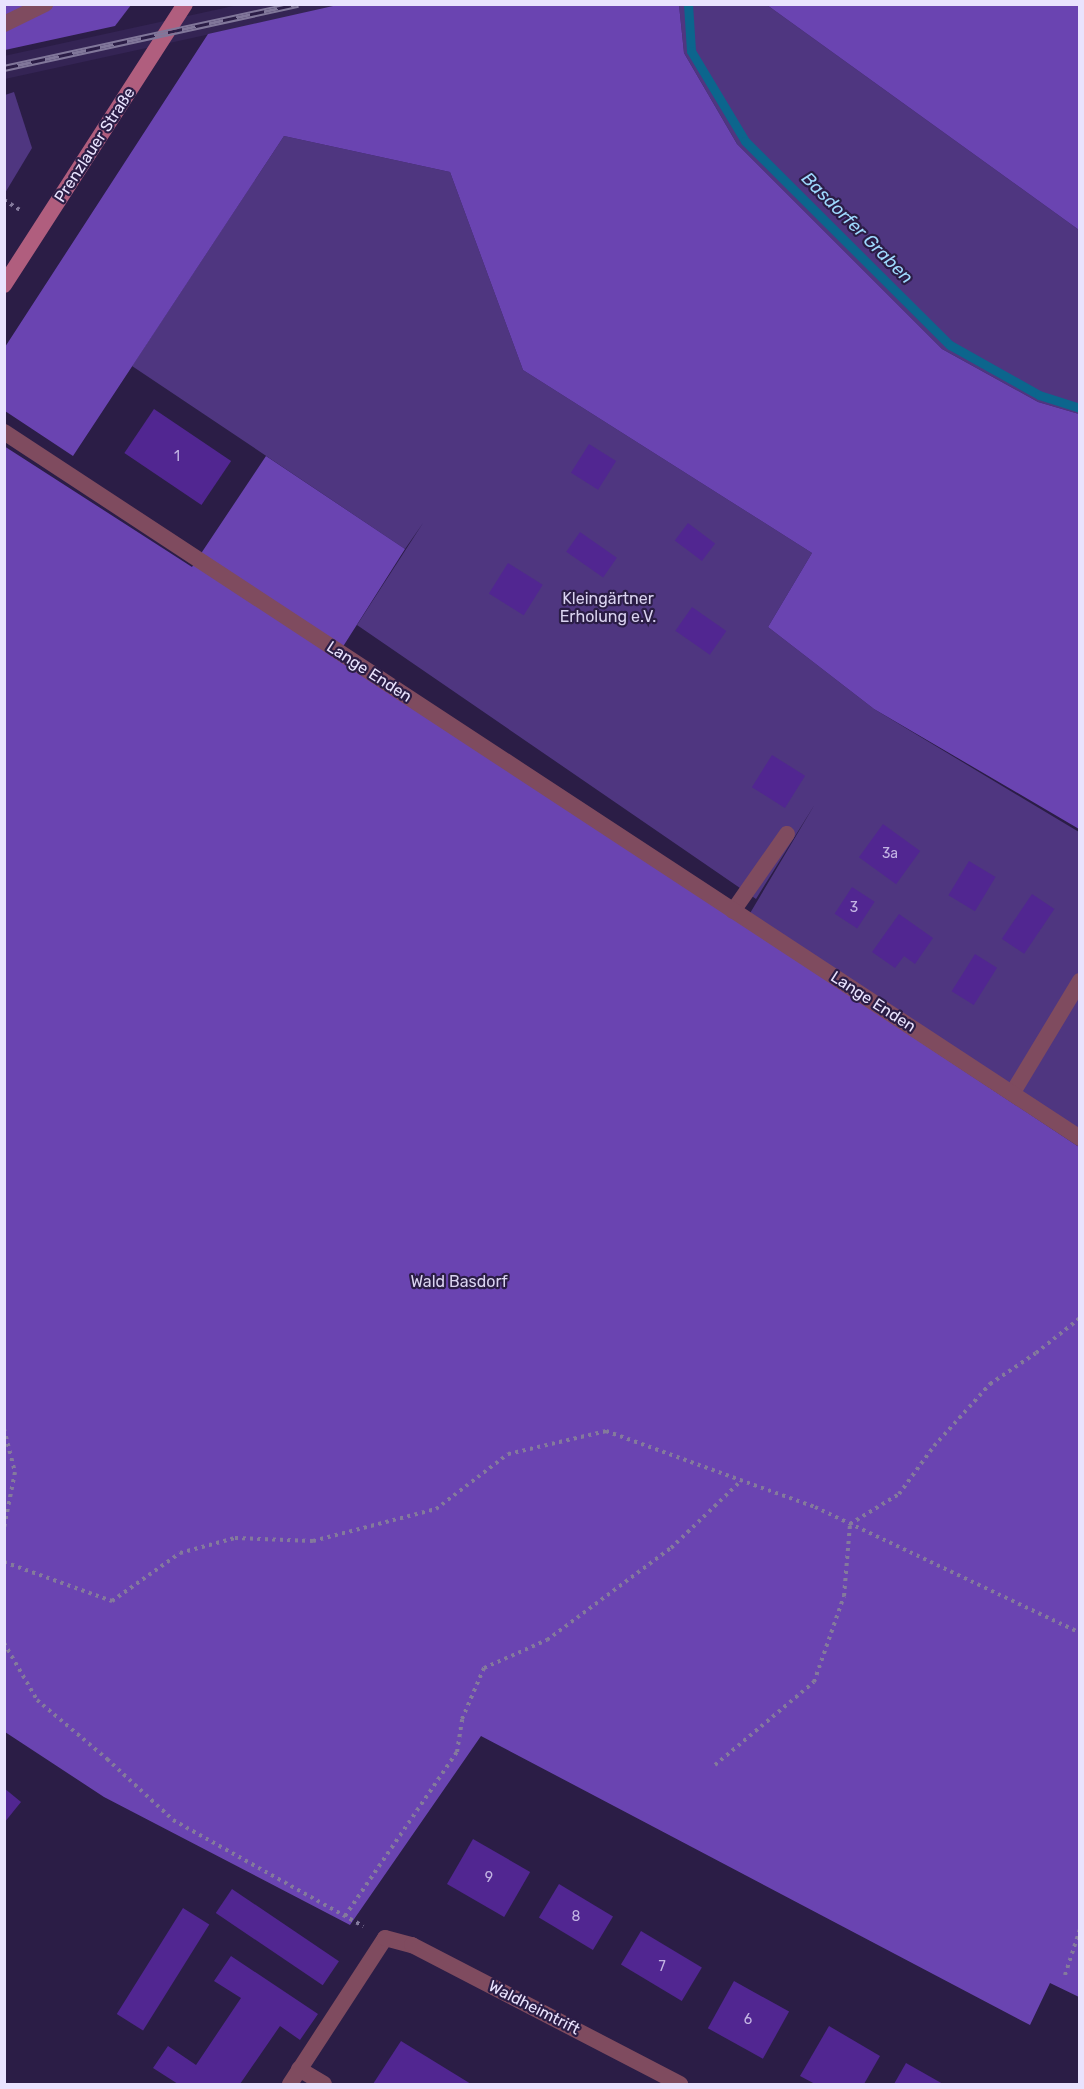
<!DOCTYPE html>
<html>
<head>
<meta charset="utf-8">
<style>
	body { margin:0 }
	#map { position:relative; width:1084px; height:2089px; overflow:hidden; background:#2b1d46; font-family:Rubik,sans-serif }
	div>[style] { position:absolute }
	.built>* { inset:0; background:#342454 }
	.green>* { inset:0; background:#4f3680 }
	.forest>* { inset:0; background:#6a44b1 }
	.stream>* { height:9px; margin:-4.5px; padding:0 4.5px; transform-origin:4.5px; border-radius:4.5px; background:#0c658d }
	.building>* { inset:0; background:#512691; transform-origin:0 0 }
	.path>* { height:4px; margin-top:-2px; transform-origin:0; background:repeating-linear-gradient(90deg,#847a9c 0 3px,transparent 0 7.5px) }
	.service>* { height:16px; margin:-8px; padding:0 8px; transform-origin:8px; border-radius:8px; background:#7f4b5f }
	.minor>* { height:16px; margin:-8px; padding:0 8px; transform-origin:8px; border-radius:8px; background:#7f4b5f }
	.secondary>* { height:16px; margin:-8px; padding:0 8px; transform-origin:8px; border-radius:8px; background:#b05e7e }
	.rail>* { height:7px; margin-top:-3.5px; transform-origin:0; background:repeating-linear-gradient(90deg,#2b1d46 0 14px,#81779a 0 28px); box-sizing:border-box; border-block:2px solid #81779a }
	span { translate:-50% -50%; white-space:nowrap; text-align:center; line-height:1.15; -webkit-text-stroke:4.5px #2b1d46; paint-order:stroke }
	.number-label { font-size:14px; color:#c3b4e3 }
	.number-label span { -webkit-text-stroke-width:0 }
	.street-label { font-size:16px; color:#e9e3fe }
	.park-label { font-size:16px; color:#dad3f0 }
	.water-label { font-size:18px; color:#9ed9fd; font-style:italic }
	.frame { position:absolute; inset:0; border:6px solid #e9e3fe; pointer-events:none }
</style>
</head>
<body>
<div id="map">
	<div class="built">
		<div style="clip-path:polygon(238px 5px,342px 5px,5px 79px,4px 56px)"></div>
	</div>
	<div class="green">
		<div style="clip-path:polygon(679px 5px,767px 5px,1079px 230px,1079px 414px,1038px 402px,942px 349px,737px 144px,684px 53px)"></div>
		<div style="clip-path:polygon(14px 92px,32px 148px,5px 193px,5px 95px)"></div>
		<div style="clip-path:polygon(284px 136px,450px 172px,523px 370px,812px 553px,768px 627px,874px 709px,1079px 832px,1079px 1147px,743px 925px,815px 804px,756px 899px,357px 625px,423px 523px,405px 549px,132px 366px)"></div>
	</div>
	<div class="forest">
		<div style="clip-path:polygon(342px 4px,679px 5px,684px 53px,737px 144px,942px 349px,1038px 402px,1079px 414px,1079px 829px,874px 709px,768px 627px,812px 553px,523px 370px,450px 172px,284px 136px,73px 456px,5px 411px,5px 347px,208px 34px)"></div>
		<div style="clip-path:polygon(4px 5px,131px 5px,115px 26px,5px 50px)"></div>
		<div style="clip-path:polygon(767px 5px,1079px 5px,1079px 230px)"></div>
		<div style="clip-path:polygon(4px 446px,192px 567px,266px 456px,405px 549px,337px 656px,1079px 1147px,1079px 1997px,1050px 1983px,1030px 2025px,481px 1736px,350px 1925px,104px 1797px,5px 1732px)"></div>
	</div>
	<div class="stream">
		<div style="left:688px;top:4px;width:47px;rotate:86.3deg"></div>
		<div style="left:691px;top:51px;width:105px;rotate:59deg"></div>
		<div style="left:745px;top:141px;width:289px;rotate:44.9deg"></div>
		<div style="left:950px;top:345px;width:102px;rotate:29.3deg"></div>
		<div style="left:1039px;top:395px;width:43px;rotate:17.6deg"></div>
	</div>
	<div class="building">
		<div style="left:154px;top:409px;width:93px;height:53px;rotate:34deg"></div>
		<div style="left:589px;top:444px;width:32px;height:34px;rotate:32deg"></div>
		<div style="left:688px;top:523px;width:34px;height:22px;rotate:37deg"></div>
		<div style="left:580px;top:532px;width:45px;height:24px;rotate:35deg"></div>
		<div style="left:508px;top:563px;width:41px;height:36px;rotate:32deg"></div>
		<div style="left:692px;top:607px;width:42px;height:29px;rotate:35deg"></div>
		<div style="left:772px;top:755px;width:39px;height:38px;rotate:32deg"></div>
		<div style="left:883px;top:824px;width:46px;height:41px;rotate:36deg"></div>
		<div style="left:969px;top:861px;width:31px;height:40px;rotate:31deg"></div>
		<div style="left:852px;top:887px;width:27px;height:32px;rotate:33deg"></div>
		<div style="left:1032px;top:894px;width:27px;height:54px;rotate:34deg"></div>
		<div style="clip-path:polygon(899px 914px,933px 938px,915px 964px,904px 956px,895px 968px,872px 952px)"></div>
		<div style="left:975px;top:954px;width:26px;height:44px;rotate:32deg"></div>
		<div style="clip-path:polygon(4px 1788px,21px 1802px,4px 1823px)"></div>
		<div style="left:473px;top:1839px;width:66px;height:52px;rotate:30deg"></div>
		<div style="left:559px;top:1884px;width:63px;height:39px;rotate:31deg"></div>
		<div style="left:232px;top:1889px;width:129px;height:29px;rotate:34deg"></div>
		<div style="left:183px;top:1908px;width:31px;height:125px;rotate:32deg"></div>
		<div style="left:641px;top:1931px;width:71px;height:39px;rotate:31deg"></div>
		<div style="clip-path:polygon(231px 1956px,318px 2014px,300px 2040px,280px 2026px,240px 2084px,178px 2084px,153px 2068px,168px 2046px,196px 2065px,241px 1998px,214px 1981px)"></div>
		<div style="left:734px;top:1981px;width:63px;height:54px;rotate:29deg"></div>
		<div style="clip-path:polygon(829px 2026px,880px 2056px,864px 2084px,815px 2084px,800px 2076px)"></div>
		<div style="clip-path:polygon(401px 2041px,471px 2084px,373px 2084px)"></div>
		<div style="clip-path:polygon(906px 2063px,943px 2084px,894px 2084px)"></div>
	</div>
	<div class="path">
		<div style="left:4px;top:200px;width:22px;rotate:32deg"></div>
		<div style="left:4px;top:1429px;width:44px;rotate:75.7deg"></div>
		<div style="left:15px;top:1472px;width:57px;rotate:101.1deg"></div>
		<div style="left:4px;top:1562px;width:115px;rotate:19.9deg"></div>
		<div style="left:112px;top:1601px;width:83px;rotate:-35.2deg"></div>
		<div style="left:180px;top:1553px;width:57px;rotate:-15.3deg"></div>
		<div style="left:235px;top:1538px;width:78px;rotate:2.2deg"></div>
		<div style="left:313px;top:1541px;width:127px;rotate:-14.6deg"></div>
		<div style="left:436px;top:1509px;width:91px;rotate:-37.4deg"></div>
		<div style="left:508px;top:1454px;width:101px;rotate:-13.2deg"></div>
		<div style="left:606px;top:1431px;width:222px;rotate:20deg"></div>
		<div style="left:815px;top:1507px;width:293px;rotate:25.4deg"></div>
		<div style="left:4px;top:1643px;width:66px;rotate:59.9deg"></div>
		<div style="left:37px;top:1700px;width:92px;rotate:40.1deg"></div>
		<div style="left:107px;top:1759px;width:90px;rotate:42.7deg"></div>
		<div style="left:173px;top:1820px;width:218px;rotate:29.2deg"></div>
		<div style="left:715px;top:1765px;width:129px;rotate:-40deg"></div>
		<div style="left:814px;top:1682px;width:91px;rotate:-70.8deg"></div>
		<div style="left:844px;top:1596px;width:72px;rotate:-85.2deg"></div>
		<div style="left:850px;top:1524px;width:57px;rotate:-31.5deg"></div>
		<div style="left:899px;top:1494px;width:59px;rotate:-53.9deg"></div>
		<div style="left:934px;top:1446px;width:84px;rotate:-47.9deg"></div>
		<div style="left:990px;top:1384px;width:55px;rotate:-34deg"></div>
		<div style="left:1036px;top:1353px;width:56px;rotate:-38.5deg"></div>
		<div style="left:345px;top:1916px;width:199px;rotate:-55.7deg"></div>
		<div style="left:457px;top:1752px;width:33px;rotate:-81deg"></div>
		<div style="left:462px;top:1719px;width:56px;rotate:-66.7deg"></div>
		<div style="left:484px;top:1668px;width:69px;rotate:-24deg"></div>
		<div style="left:547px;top:1640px;width:154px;rotate:-36.6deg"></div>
		<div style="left:671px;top:1548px;width:98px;rotate:-43.8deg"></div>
		<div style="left:1065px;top:1975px;width:48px;rotate:-71.9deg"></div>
	</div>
	<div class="service">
		<div style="left:4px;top:24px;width:46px;rotate:-26deg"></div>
		<div style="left:733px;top:911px;width:94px;rotate:-55deg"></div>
		<div style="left:1013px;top:1092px;width:130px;rotate:-58.9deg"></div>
	</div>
	<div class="minor">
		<div style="left:4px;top:432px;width:1287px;rotate:33.27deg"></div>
		<div style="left:299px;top:2069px;width:29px;rotate:31deg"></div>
		<div style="left:290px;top:2084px;width:174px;rotate:-56.9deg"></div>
		<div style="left:385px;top:1938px;width:28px;rotate:15deg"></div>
		<div style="left:412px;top:1945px;width:302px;rotate:27.4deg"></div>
	</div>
	<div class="secondary">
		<div style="left:4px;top:285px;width:334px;rotate:-57.2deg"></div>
	</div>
	<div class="rail">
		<div style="left:4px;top:68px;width:301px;rotate:-12.3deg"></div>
	</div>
	<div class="number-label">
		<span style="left:177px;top:457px">1</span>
		<span style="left:890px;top:854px">3a</span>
		<span style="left:854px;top:908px">3</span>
		<span style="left:489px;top:1878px">9</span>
		<span style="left:576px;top:1917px">8</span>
		<span style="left:662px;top:1967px">7</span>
		<span style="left:748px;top:2020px">6</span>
	</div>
	<div class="street-label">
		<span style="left:95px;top:145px;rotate:-57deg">Prenzlauer Straße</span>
		<span style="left:369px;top:672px;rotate:33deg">Lange Enden</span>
		<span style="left:873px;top:1002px;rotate:33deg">Lange Enden</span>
		<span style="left:534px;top:2008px;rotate:27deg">Waldheimtrift</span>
	</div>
	<div class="park-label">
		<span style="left:608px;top:608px">Kleingärtner<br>Erholung e.V.</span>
		<span style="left:459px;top:1282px">Wald Basdorf</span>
	</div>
	<div class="water-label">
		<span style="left:857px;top:228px;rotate:45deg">Basdorfer Graben</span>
	</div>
	<div class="frame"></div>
</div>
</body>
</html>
